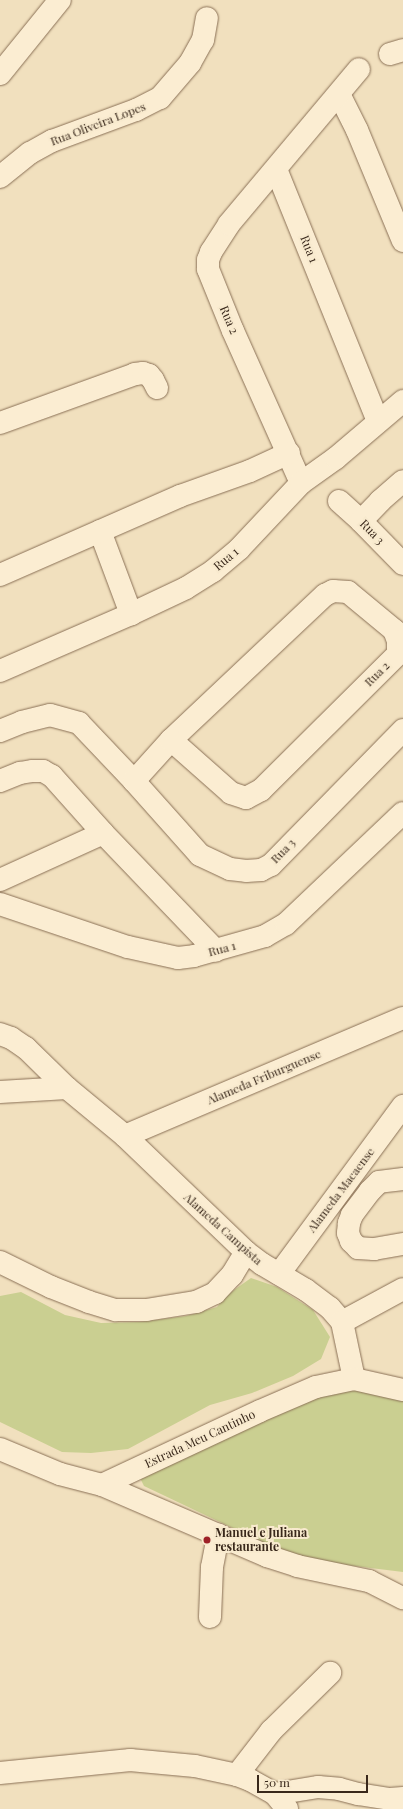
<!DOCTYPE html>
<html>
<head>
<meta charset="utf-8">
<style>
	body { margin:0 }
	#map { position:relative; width:403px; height:1809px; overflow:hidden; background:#f1e0be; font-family:"Playfair Display",serif }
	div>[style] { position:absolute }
	.green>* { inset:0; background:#cacf91 }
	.roads { filter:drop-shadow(0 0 1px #8a7056) drop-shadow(0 0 1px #8a7056) }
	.minor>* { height:22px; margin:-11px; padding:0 11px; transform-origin:11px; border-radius:11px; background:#fbedd2 }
	.dots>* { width:11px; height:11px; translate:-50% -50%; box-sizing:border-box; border:2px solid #f8eace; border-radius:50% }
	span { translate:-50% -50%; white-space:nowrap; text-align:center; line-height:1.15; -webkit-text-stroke:4px #f8eace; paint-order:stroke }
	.street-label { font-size:12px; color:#39281b }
	.poi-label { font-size:12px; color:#39281b; font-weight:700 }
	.left { translate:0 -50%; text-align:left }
	.scale { position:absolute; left:257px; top:1775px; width:111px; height:18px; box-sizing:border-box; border:2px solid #39281b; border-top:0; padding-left:5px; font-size:12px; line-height:14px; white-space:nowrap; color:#39281b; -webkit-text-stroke:3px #f8eace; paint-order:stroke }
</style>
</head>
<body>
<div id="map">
	<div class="green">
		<div style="clip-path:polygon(251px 1278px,277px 1287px,313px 1310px,330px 1337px,321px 1359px,293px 1376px,252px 1393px,210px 1405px,128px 1449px,91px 1453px,62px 1452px,0 1422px,0 1296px,21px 1292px,65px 1315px,101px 1323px,139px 1322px,186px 1316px,217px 1307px,227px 1295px)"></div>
		<div style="clip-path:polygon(356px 1388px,403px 1395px,403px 1572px,298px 1559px,144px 1486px,140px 1478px,302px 1398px)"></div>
	</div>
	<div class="roads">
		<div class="minor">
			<div style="left:390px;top:54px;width:14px;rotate:-17deg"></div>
			<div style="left:0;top:74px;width:95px;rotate:-51deg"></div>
			<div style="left:339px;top:94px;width:40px;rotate:63.4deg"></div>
			<div style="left:357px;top:130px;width:120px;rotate:67.5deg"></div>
			<div style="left:276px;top:169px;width:272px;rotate:68deg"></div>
			<div style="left:0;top:177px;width:38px;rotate:-39deg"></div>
			<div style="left:30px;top:153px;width:25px;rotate:-29deg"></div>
			<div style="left:52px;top:141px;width:90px;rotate:-20.3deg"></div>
			<div style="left:136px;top:110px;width:27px;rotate:-27deg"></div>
			<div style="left:160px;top:98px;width:46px;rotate:-49.4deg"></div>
			<div style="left:190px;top:63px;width:26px;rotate:-61deg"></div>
			<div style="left:203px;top:40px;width:22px;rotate:-80deg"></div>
			<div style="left:0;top:423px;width:144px;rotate:-19.9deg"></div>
			<div style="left:135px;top:374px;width:8px;rotate:-7deg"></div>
			<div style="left:143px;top:373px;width:6px;rotate:18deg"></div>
			<div style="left:149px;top:375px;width:6px;rotate:51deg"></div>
			<div style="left:153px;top:380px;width:9px;rotate:63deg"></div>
			<div style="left:301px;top:483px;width:167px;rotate:-114.1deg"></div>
			<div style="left:233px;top:331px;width:67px;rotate:-112deg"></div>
			<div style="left:208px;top:269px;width:9px;rotate:-90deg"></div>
			<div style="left:208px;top:260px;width:9px;rotate:-69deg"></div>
			<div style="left:211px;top:252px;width:33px;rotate:-57deg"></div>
			<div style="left:229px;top:224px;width:202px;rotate:-50deg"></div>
			<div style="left:339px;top:501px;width:30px;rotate:42deg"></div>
			<div style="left:361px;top:521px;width:60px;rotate:45.7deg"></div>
			<div style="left:361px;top:521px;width:28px;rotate:-46deg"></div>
			<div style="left:380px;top:501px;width:30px;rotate:-41deg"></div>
			<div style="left:100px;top:531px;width:89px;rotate:69.5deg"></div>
			<div style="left:0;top:575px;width:197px;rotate:-23.7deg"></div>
			<div style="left:180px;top:496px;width:74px;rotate:-19.7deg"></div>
			<div style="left:250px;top:471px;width:43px;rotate:-24.8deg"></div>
			<div style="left:0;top:671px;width:143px;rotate:-23.5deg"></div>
			<div style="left:131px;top:614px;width:61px;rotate:-25.3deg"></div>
			<div style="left:186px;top:588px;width:32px;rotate:-32deg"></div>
			<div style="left:213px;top:571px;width:34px;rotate:-40deg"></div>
			<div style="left:239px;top:549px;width:91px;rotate:-46.8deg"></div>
			<div style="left:301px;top:483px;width:43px;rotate:-35.5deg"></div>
			<div style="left:336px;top:458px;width:88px;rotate:-40.4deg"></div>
			<div style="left:0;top:731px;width:24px;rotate:-22deg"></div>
			<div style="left:22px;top:722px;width:29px;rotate:-14deg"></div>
			<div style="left:50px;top:715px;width:30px;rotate:15deg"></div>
			<div style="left:79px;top:723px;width:80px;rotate:46.5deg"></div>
			<div style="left:134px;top:781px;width:99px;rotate:48.3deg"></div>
			<div style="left:200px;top:855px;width:33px;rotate:25deg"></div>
			<div style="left:230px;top:869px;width:16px;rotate:7deg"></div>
			<div style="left:246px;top:871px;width:15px;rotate:-4deg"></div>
			<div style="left:261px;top:870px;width:11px;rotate:-27deg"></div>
			<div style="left:271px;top:865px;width:189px;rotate:-45.6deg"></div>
			<div style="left:0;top:781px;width:22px;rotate:-22deg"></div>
			<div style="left:20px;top:773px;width:13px;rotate:-9deg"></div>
			<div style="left:33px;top:771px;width:10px"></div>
			<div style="left:43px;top:771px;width:10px;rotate:29deg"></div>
			<div style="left:52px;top:776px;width:76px;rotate:48.2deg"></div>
			<div style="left:103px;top:833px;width:163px;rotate:46.2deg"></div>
			<div style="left:134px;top:781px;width:55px;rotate:-47.9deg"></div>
			<div style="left:171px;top:740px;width:212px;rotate:-43.3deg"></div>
			<div style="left:325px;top:595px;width:9px;rotate:-27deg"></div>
			<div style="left:333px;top:591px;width:15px;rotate:4deg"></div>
			<div style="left:348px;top:592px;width:60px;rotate:39.6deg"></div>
			<div style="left:394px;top:630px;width:12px;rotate:70deg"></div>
			<div style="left:398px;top:641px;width:13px;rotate:90deg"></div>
			<div style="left:398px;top:654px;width:193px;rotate:135.2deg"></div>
			<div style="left:261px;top:790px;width:17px;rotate:152deg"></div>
			<div style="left:246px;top:798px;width:16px;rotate:-162deg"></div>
			<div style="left:231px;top:793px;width:80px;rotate:-138.5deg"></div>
			<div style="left:0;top:880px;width:113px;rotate:-24.5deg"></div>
			<div style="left:0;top:904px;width:135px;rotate:18.6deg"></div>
			<div style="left:128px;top:947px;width:51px;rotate:12.4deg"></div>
			<div style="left:178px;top:958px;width:16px;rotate:-7deg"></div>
			<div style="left:194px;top:956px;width:74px;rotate:-15.7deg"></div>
			<div style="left:265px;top:936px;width:24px;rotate:-30deg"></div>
			<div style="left:286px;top:924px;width:161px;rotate:-43.5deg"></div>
			<div style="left:0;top:1034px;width:12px;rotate:20deg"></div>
			<div style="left:11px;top:1038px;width:18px;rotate:34deg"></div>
			<div style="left:26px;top:1048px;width:57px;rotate:44.3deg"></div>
			<div style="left:67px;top:1088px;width:75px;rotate:39.6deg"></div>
			<div style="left:125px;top:1136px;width:168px;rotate:43.8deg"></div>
			<div style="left:246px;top:1252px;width:20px;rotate:37deg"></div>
			<div style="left:262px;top:1264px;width:51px;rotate:30.6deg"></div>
			<div style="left:306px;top:1290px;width:30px;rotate:37deg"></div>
			<div style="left:330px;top:1308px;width:18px;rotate:49deg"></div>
			<div style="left:342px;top:1322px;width:58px;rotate:78.1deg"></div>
			<div style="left:0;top:1092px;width:67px;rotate:-3.4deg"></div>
			<div style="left:125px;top:1136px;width:302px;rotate:-23deg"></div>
			<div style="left:403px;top:1179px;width:24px;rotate:173deg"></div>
			<div style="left:379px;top:1182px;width:13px;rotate:135deg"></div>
			<div style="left:370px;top:1191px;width:30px;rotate:127deg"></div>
			<div style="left:352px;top:1215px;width:9px;rotate:111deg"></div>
			<div style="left:349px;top:1223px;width:10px;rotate:96deg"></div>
			<div style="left:348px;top:1233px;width:9px;rotate:69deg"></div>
			<div style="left:351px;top:1241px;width:10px;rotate:45deg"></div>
			<div style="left:358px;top:1248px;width:16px;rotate:4deg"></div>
			<div style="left:374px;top:1249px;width:29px;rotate:-10deg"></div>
			<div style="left:0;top:1262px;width:57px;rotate:26.1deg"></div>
			<div style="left:51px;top:1287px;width:41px;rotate:21.5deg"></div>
			<div style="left:89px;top:1302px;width:28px;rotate:17deg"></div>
			<div style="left:116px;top:1310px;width:30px"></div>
			<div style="left:146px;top:1310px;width:51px;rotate:-9.1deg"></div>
			<div style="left:196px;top:1302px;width:21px;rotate:-25deg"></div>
			<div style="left:215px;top:1293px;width:25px;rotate:-47deg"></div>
			<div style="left:232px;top:1275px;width:27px;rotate:-59deg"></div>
			<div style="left:279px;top:1274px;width:209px;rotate:-53.6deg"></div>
			<div style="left:342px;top:1322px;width:69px;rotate:-28.4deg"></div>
			<div style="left:0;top:1449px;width:65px;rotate:22.6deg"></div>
			<div style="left:60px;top:1474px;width:43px;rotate:14.7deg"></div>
			<div style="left:102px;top:1485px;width:174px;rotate:-25.1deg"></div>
			<div style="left:260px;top:1411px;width:61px;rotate:-23.2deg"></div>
			<div style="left:316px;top:1387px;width:39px;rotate:-12deg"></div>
			<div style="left:354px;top:1379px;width:50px;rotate:12.7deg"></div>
			<div style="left:102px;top:1485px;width:180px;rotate:23.3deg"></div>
			<div style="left:267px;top:1556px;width:32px;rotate:18deg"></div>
			<div style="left:297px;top:1566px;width:74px;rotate:11.8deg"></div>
			<div style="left:369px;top:1581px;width:38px;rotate:27deg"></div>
			<div style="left:210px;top:1617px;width:50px;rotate:-87.7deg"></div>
			<div style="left:212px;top:1567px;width:33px;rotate:-79deg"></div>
			<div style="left:0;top:1773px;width:131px;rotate:-5.7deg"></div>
			<div style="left:130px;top:1760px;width:65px;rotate:5.3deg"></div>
			<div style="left:195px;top:1766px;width:43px;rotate:12.1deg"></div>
			<div style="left:237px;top:1775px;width:14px;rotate:21deg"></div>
			<div style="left:250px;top:1780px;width:29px;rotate:29deg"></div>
			<div style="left:275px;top:1794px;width:19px;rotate:51deg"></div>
			<div style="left:237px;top:1775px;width:56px;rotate:-52.3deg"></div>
			<div style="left:271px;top:1731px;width:83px;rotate:-44.5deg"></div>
			<div style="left:275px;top:1794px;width:44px;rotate:-9.2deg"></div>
			<div style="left:318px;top:1787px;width:21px;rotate:5deg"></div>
			<div style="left:339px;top:1789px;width:20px;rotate:15deg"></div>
			<div style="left:358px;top:1794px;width:32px;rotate:9deg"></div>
			<div style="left:390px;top:1799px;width:13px;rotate:-4deg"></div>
		</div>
	</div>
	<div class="dots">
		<div style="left:207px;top:1540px;background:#9e2127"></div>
	</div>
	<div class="street-label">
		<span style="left:98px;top:124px;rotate:-21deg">Rua Oliveira Lopes</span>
		<span style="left:309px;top:249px;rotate:68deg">Rua 1</span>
		<span style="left:229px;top:320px;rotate:67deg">Rua 2</span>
		<span style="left:372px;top:532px;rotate:46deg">Rua 3</span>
		<span style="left:226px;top:559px;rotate:-40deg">Rua 1</span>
		<span style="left:377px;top:674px;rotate:-45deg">Rua 2</span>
		<span style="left:283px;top:851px;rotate:-46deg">Rua 3</span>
		<span style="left:222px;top:949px;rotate:-15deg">Rua 1</span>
		<span style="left:264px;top:1077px;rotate:-23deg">Alameda Friburguense</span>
		<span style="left:341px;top:1190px;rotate:-53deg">Alameda Macaense</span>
		<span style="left:223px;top:1229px;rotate:42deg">Alameda Campista</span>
		<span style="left:200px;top:1439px;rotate:-25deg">Estrada Meu Cantinho</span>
	</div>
	<div class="poi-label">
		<span class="left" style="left:215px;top:1540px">Manuel e Juliana<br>restaurante</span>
	</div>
	<div class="scale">50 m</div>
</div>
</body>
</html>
